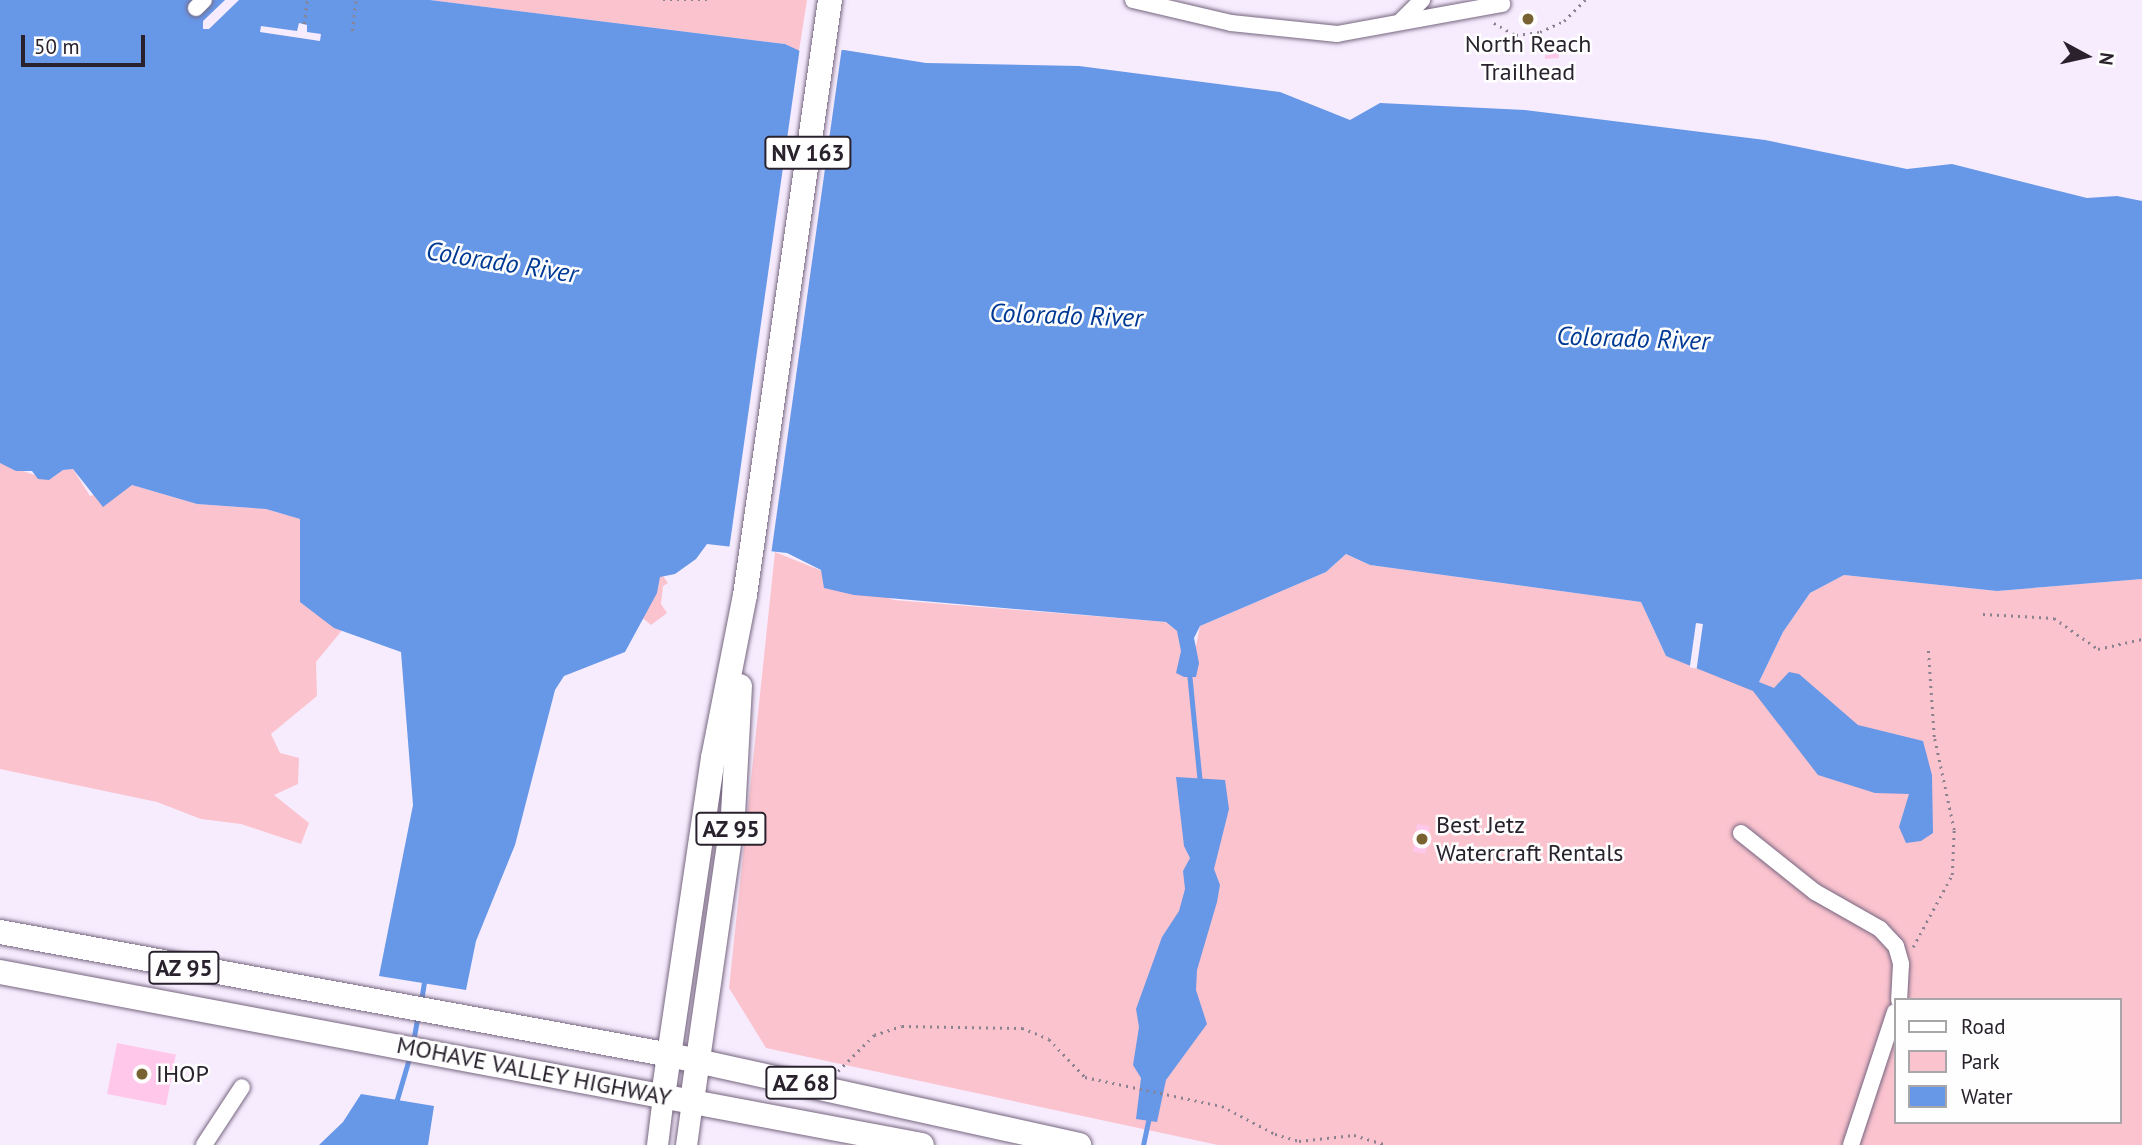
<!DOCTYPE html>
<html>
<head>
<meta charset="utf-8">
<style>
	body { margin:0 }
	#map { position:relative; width:2142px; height:1145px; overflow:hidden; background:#f7ecfe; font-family:"PT Sans",sans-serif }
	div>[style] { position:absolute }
	.green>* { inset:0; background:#fbc3ce }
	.water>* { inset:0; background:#6797e7 }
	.pier>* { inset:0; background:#f7ecfe; transform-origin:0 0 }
	.stream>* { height:5px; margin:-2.5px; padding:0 2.5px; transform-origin:2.5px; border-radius:2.5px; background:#6797e7 }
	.building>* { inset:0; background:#ffc8eb; transform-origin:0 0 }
	.path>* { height:2.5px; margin-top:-1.25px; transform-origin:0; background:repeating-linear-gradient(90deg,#8b8290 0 2px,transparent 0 7px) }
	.roads { filter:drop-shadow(0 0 2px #766680) drop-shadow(0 0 2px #766680) }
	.minor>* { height:16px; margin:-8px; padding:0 8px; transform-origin:8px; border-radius:8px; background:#fff }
	.major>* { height:21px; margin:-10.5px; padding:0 10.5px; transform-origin:10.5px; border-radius:10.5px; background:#fff }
	.highway>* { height:24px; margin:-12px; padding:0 12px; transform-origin:12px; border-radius:12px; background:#fff }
	.dots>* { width:19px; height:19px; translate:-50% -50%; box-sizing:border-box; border:4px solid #fefefe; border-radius:50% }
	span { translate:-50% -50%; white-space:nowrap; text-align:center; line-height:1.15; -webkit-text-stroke:5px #fefefe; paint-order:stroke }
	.shield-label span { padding:2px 5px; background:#fefefe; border:2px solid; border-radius:5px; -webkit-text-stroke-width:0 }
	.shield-label { font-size:23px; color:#29222d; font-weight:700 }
	.poi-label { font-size:24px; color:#29222d }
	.left { translate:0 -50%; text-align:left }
	.street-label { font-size:24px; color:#29222d }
	.water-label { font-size:26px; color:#003a95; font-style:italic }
	.legend { position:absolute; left:1894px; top:998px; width:228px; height:126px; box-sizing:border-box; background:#fefefe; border:2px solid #a9a6aa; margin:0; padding:9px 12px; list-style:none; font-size:21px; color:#29222d }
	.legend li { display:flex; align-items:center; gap:14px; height:35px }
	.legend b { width:35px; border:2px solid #a9a6aa }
	.north { position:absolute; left:2051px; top:21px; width:70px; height:70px; -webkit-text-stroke:5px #fefefe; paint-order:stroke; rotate:98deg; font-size:19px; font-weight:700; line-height:28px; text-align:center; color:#29222d }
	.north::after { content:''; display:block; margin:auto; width:24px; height:32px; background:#29222d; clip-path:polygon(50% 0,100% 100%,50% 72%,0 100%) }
	.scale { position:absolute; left:21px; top:35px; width:124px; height:32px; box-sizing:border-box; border:4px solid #29222d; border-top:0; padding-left:9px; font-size:21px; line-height:24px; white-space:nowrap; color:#29222d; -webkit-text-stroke:5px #fefefe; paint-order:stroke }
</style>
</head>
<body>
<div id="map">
	<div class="green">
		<div style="clip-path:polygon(430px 0,807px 0,799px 51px,785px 44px)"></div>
		<div style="clip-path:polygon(0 463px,49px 480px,63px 470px,73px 469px,90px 496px,132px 485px,197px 504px,266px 509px,324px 526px,663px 576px,668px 583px,663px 586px,661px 604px,667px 613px,651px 625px,644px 619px,348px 623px,316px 662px,317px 696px,271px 734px,280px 753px,299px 758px,298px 784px,274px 795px,309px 823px,301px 844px,241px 824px,201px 819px,157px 802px,0 769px)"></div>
		<div style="clip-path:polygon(evenodd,775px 552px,894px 600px,1166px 622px,1196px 646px,1200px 626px,1326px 572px,1346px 554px,1370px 565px,1641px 602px,1666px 656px,1759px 682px,1783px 632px,1810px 593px,1844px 575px,1997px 591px,2142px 579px,2142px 1145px,1218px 1145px,766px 1048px,729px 988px,775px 552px,1895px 1000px,2119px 1000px,2119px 1122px,1895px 1122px,1895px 1000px)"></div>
	</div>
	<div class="water">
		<div style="clip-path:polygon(0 0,430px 0,785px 44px,800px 51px,844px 50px,926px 63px,1079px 66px,1280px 92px,1350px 120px,1380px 103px,1525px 110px,1765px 140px,1907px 169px,1952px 164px,2087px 198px,2117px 196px,2142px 201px,2142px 579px,1997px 591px,1844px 575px,1810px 593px,1783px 632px,1759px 682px,1774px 688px,1789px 672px,1799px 674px,1858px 725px,1923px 741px,1932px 775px,1933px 833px,1921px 841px,1906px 843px,1899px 827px,1909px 794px,1875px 793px,1818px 775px,1753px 691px,1666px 656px,1641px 602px,1370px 565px,1346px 554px,1326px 572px,1200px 626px,1194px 638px,1199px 663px,1196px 677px,1184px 677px,1176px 673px,1181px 651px,1177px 631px,1166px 622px,854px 595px,824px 588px,821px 570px,787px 553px,707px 544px,696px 559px,675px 574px,660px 577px,657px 593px,625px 652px,564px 676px,555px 690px,515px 845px,476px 941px,466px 990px,379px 976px,413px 805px,401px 652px,334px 628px,300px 602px,300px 519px,266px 509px,197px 504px,132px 485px,103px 507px,73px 469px,63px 470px,49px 480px,38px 479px,32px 471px,16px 471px,0 463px)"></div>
		<div style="clip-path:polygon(1176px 777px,1225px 780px,1229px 809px,1214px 869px,1220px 885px,1217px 902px,1197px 970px,1196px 990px,1207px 1024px,1166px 1080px,1157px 1122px,1136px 1119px,1141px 1078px,1133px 1065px,1139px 1027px,1136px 1009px,1162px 937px,1179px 911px,1185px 889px,1183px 871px,1190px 858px,1184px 846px)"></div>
		<div style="clip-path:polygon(361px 1094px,434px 1106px,428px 1145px,319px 1145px,343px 1122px)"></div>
	</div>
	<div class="pier">
		<div style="clip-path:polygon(225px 0,239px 0,209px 29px,203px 29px,203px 21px)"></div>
		<div style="clip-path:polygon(299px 23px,307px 25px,307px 32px,321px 34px,320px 41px,260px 32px,261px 26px,297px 31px)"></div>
		<div style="clip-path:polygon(822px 45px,842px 47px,771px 555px,729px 550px,800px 47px)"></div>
		<div style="left:1696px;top:623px;width:7px;height:45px;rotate:8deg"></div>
	</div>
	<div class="stream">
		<div style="left:1189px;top:672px;width:113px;rotate:84.4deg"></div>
		<div style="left:421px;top:1001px;width:25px;rotate:-81deg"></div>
		<div style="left:413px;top:1042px;width:28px;rotate:-80deg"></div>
		<div style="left:395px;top:1106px;width:53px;rotate:-73.6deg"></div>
		<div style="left:1143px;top:1145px;width:30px;rotate:-78deg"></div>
	</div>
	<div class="building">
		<div style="left:1558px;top:44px;width:14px;height:14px;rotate:86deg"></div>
		<div style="left:1417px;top:824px;width:13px;height:28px;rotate:9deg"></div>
		<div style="left:117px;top:1043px;width:60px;height:52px;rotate:11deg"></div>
	</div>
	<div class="path">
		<div style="left:663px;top:0;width:48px"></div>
		<div style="left:1494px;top:23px;width:25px;rotate:29deg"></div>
		<div style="left:1516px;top:35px;width:24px;rotate:-7deg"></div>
		<div style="left:1540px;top:32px;width:26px;rotate:-25deg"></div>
		<div style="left:1564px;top:21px;width:30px;rotate:-45deg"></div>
		<div style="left:304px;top:24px;width:24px;rotate:-83deg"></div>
		<div style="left:352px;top:31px;width:31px;rotate:-83deg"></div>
		<div style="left:1983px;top:614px;width:71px;rotate:3.2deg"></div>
		<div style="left:2054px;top:618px;width:54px;rotate:35.2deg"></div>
		<div style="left:2098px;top:649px;width:45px;rotate:-12.8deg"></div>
		<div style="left:1913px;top:947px;width:82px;rotate:-61.6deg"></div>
		<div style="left:1952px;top:875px;width:45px;rotate:-87.5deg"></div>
		<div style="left:1954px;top:830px;width:95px;rotate:-102.1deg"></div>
		<div style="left:1934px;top:737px;width:89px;rotate:-93.9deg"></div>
		<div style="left:838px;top:1071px;width:51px;rotate:-45deg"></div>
		<div style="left:874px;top:1035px;width:29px;rotate:-18deg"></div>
		<div style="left:902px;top:1026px;width:120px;rotate:1deg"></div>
		<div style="left:1022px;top:1028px;width:29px;rotate:22deg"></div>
		<div style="left:1049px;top:1039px;width:52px;rotate:46.5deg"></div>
		<div style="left:1085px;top:1077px;width:140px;rotate:12deg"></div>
		<div style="left:1222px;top:1106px;width:60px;rotate:27.8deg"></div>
		<div style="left:1275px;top:1134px;width:25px;rotate:16deg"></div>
		<div style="left:1299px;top:1141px;width:55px;rotate:-6.2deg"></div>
		<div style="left:1354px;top:1135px;width:34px;rotate:17deg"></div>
	</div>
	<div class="roads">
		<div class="minor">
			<div style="left:1133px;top:0;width:101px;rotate:13.2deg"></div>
			<div style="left:1231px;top:23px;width:107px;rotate:5.9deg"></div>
			<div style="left:1337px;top:34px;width:168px;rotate:-10.3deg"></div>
			<div style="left:196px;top:8px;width:11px;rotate:-45deg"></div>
			<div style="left:1401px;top:21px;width:30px;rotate:-45deg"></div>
			<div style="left:1741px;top:833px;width:95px;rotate:38.6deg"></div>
			<div style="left:1815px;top:892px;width:75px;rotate:29.6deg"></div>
			<div style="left:1880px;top:929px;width:23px;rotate:47deg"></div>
			<div style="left:1896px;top:946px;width:19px;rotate:74deg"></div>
			<div style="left:1901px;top:964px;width:36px;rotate:93deg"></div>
			<div style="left:204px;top:1145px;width:69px;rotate:-56.8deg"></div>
			<div style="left:1851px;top:1145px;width:140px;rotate:-71.7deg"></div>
		</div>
		<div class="major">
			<div style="left:657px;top:1145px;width:49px;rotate:-83deg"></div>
			<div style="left:686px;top:1145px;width:44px;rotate:-82.2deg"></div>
		</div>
		<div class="highway">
			<div style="left:0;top:932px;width:681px;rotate:10.4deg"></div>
			<div style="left:670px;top:1055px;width:419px;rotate:12.4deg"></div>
			<div style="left:0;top:972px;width:938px;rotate:10.63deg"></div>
			<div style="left:663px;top:1096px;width:342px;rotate:-81.6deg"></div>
			<div style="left:713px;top:758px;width:166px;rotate:-78.9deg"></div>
			<div style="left:745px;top:595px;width:601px;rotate:-81.87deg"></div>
			<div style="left:692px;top:1101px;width:289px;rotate:-81.8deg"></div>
			<div style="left:733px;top:815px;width:129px;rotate:-86.9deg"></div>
		</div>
	</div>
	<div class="dots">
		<div style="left:1528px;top:19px;background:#786231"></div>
		<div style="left:1422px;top:839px;background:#786231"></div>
		<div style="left:142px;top:1074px;background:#786231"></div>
	</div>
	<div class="shield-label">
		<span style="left:808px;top:153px">NV 163</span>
		<span style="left:731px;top:829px">AZ 95</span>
		<span style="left:184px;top:968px">AZ 95</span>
		<span style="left:801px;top:1083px">AZ 68</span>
	</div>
	<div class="poi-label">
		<span style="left:1528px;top:58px">North Reach<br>Trailhead</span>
		<span class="left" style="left:1436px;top:839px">Best Jetz<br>Watercraft Rentals</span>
		<span class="left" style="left:156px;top:1074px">IHOP</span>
	</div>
	<div class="street-label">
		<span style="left:534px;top:1071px;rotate:11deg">MOHAVE VALLEY HIGHWAY</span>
	</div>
	<div class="water-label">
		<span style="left:502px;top:262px;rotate:9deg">Colorado River</span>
		<span style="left:1066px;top:315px;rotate:2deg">Colorado River</span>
		<span style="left:1633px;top:338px;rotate:2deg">Colorado River</span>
	</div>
	<ul class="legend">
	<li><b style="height:9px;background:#fff"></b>Road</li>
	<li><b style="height:19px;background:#fbc3ce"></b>Park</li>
	<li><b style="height:19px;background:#6797e7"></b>Water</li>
	</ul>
	<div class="north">N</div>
	<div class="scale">50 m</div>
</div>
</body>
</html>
